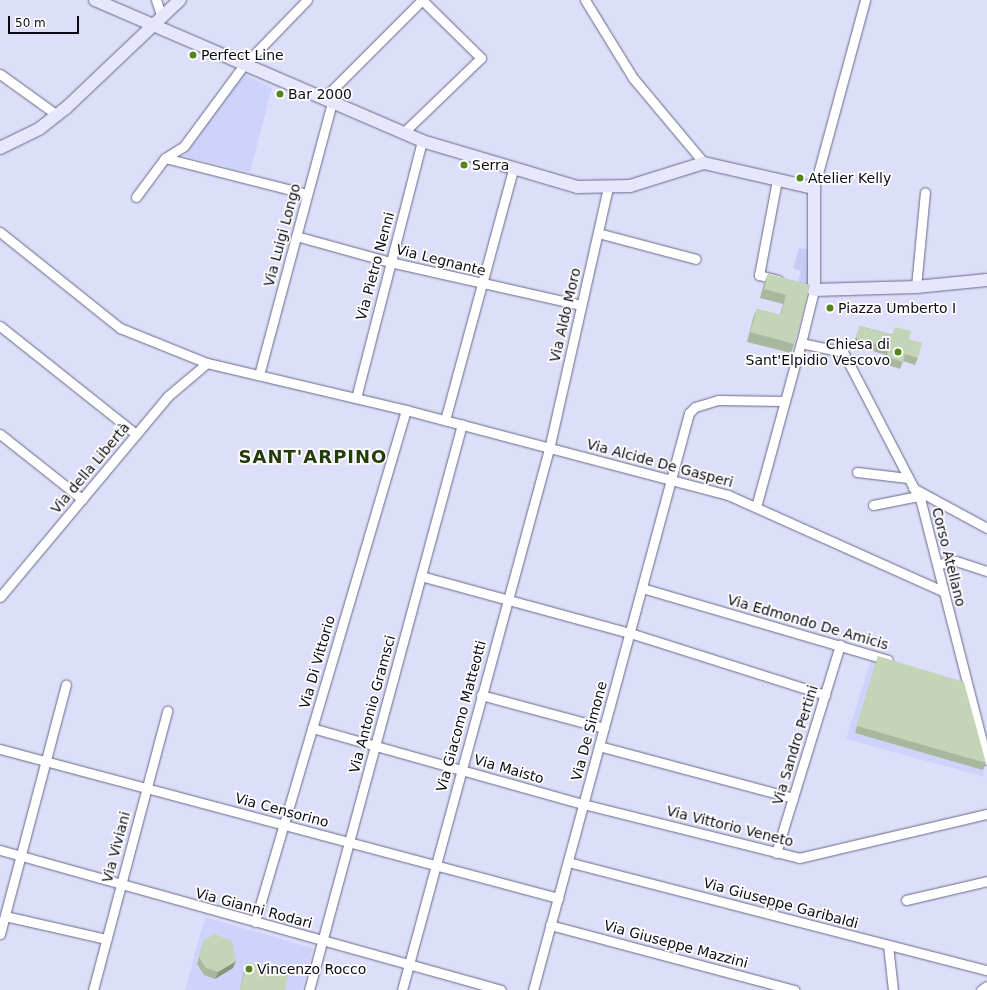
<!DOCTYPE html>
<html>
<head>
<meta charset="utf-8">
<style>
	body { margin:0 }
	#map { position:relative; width:987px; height:990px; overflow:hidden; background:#dddffa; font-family:"DejaVu Sans",sans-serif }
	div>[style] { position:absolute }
	.built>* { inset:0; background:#cfd2fb }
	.green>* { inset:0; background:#c7caf3 }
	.roads { filter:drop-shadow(0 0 1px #676986) drop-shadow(0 0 1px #676986) }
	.street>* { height:9px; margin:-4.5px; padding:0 4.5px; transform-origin:4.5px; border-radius:4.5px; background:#fff }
	.secondary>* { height:12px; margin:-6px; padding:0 6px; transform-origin:6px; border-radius:6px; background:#e6e7fd }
	.wall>* { inset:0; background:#a8b79d }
	.shaded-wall>* { inset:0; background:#88957f }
	.building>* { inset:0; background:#c3d5b6 }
	.dots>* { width:11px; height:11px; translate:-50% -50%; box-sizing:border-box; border:2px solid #fff; border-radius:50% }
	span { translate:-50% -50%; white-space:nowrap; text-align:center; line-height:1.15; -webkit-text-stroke:3.5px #fff; paint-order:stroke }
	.poi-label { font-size:14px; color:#0a0a15 }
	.left { translate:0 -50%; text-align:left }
	.right { translate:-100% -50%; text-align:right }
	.street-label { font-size:14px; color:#0a0a15 }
	.district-label { font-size:18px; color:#233c09; font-weight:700; letter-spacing:1px }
	.scale { position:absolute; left:8px; top:16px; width:71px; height:18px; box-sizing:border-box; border:2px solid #0a0a15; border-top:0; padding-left:5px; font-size:12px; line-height:14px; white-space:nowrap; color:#0a0a15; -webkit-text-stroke:3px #fff; paint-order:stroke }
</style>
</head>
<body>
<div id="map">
	<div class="built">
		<div style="clip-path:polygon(242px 73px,272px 88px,250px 172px,184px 156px)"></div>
		<div style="clip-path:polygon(871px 660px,961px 688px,985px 777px,846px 739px)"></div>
		<div style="clip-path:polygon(205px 917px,313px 948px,302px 990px,185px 990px)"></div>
	</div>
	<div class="green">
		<div style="clip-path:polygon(799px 248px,813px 250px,813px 286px,798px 283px,801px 271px,793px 268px)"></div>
	</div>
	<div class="roads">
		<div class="street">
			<div style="left:156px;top:0;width:18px;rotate:71deg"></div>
			<div style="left:585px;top:0;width:92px;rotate:58.4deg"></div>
			<div style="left:633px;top:78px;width:111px;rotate:50.1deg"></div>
			<div style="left:0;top:74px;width:70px;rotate:35.7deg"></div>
			<div style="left:323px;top:99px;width:140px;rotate:-45deg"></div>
			<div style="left:403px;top:133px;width:108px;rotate:-43.9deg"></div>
			<div style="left:481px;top:58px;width:83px;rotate:-135.5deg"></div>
			<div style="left:165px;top:158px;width:146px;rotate:14.2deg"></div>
			<div style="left:777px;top:180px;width:97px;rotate:100.7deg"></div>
			<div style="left:759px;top:275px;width:20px;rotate:15deg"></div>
			<div style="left:814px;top:188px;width:195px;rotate:-74.8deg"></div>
			<div style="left:136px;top:197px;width:49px;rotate:-53.4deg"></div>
			<div style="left:165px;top:158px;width:22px;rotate:-32deg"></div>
			<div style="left:184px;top:146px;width:99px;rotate:-53.6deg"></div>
			<div style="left:243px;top:66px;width:92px;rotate:-45.9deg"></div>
			<div style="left:0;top:232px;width:154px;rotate:38.7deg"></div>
			<div style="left:120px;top:328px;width:94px;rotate:21.9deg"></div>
			<div style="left:207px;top:363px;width:204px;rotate:13.3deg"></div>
			<div style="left:406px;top:410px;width:333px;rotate:14.8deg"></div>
			<div style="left:728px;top:495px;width:235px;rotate:24.1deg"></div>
			<div style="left:598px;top:233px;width:101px;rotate:14.9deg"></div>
			<div style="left:296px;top:236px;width:98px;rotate:15.5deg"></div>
			<div style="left:390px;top:262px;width:196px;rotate:12.7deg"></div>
			<div style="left:916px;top:287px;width:95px;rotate:-84.6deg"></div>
			<div style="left:0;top:326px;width:174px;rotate:38.5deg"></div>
			<div style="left:801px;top:343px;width:43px;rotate:12.1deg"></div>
			<div style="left:843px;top:352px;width:169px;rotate:62.5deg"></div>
			<div style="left:921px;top:502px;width:266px;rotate:75.7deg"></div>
			<div style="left:259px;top:375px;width:282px;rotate:-75deg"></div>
			<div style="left:356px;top:398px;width:265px;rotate:-75.6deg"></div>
			<div style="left:445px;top:420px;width:259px;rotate:-74.8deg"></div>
			<div style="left:0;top:434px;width:105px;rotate:38.4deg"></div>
			<div style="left:857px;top:472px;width:51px;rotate:6.7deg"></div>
			<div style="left:913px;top:488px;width:84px;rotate:28.4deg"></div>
			<div style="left:873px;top:505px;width:46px;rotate:-11.3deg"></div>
			<div style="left:756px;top:507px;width:170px;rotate:-74.7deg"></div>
			<div style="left:801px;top:343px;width:55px;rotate:-76.2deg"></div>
			<div style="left:814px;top:290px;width:6px;rotate:-162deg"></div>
			<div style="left:939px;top:564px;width:17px;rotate:-10deg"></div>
			<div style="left:956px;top:561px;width:33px;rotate:18deg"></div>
			<div style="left:421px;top:576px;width:217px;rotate:15.3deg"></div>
			<div style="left:630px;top:633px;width:205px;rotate:17.6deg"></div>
			<div style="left:642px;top:588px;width:256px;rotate:16.3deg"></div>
			<div style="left:0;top:597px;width:262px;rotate:-50.1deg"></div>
			<div style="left:168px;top:396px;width:51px;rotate:-40.2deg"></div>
			<div style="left:481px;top:695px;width:127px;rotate:15deg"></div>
			<div style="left:312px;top:728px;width:281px;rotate:15.7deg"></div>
			<div style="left:583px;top:804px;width:223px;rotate:14deg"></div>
			<div style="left:799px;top:858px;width:193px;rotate:-13.2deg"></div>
			<div style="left:599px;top:746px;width:201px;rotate:15deg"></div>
			<div style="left:0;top:749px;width:578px;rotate:14.95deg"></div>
			<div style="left:0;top:850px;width:520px;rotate:15.61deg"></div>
			<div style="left:776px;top:853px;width:218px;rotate:-72.9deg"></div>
			<div style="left:568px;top:862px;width:433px;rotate:14.5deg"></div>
			<div style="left:906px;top:900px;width:83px;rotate:-13.2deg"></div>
			<div style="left:5px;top:916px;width:104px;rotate:12.8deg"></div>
			<div style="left:255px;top:922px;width:534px;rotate:-73.57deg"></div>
			<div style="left:550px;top:925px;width:253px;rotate:14.9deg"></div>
			<div style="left:0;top:934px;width:258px;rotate:-75.2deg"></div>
			<div style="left:888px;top:945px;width:45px;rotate:83.7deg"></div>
			<div style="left:93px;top:990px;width:289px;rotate:-75.1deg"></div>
			<div style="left:309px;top:990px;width:586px;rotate:-74.87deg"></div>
			<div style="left:402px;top:990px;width:561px;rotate:-74.8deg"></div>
			<div style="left:549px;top:449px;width:268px;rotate:-77.3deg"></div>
			<div style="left:533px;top:990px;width:598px;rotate:-74.87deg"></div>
			<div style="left:689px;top:413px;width:8px;rotate:-45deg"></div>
			<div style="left:695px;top:407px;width:24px;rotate:-17deg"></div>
			<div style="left:718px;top:400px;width:66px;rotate:0.9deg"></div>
			<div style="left:981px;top:990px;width:7px;rotate:-34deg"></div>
		</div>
		<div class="secondary">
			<div style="left:95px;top:0;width:356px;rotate:23.3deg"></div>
			<div style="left:422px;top:141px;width:162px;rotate:16.5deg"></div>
			<div style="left:577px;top:187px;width:53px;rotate:-1.1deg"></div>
			<div style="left:630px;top:186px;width:77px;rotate:-17.3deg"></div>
			<div style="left:704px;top:163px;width:113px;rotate:12.8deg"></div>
			<div style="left:814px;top:188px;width:102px;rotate:90deg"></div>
			<div style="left:814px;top:290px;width:102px;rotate:-1.7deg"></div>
			<div style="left:916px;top:287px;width:71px;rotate:-5.6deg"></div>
			<div style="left:0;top:148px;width:43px;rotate:-26deg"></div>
			<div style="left:39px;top:129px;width:34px;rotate:-38deg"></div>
			<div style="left:66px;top:108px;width:157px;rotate:-43.5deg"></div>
		</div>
	</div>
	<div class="wall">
		<div style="clip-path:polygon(768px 274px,810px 285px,794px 344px,791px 353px,747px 342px,753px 318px,757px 309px,780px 315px,783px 304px,760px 298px,764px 283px)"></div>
		<div style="clip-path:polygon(860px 326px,909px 339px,918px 358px,915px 365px,903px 361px,900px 369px,885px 364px,886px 355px,853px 345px)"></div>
		<div style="clip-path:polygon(878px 656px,986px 763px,983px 770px,855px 733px)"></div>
		<div style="clip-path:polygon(204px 940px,233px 968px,215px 979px,204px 975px,197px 964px)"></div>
		<div style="clip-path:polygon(247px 962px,285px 990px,240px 990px,244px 969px)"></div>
	</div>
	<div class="shaded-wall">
		<div style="clip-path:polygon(236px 961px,233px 968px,215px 979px,218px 972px)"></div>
	</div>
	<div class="building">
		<div style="clip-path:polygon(768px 274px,810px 285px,794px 344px,750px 332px,757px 309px,781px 315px,786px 295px,764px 289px)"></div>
		<div style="clip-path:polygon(860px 326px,892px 335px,895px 327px,911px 331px,909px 339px,922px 343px,918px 358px,905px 354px,903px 362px,887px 357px,888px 348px,856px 338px)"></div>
		<div style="clip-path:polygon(878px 656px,964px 682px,986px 763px,857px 726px)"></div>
		<div style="clip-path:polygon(215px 934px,232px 941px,236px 961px,218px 972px,206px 968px,199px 957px,204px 940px)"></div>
		<div style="clip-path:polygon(247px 962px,289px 974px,285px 990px,240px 990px)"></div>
	</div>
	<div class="dots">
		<div style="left:193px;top:55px;background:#538518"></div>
		<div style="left:280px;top:94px;background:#538518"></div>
		<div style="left:464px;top:165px;background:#538518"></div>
		<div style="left:800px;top:178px;background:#538518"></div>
		<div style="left:830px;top:308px;background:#538518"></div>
		<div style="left:898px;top:352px;background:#538518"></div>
		<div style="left:249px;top:969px;background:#538518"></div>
	</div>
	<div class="poi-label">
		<span class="left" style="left:201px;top:55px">Perfect Line</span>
		<span class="left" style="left:288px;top:94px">Bar 2000</span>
		<span class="left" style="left:472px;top:165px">Serra</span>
		<span class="left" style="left:808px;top:178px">Atelier Kelly</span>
		<span class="left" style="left:838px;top:308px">Piazza Umberto I</span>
		<span class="right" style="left:890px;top:352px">Chiesa di<br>Sant'Elpidio Vescovo</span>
		<span class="left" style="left:257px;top:969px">Vincenzo Rocco</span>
	</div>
	<div class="street-label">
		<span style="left:282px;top:235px;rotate:-75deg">Via Luigi Longo</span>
		<span style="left:441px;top:260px;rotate:14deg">Via Legnante</span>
		<span style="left:375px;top:266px;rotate:-75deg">Via Pietro Nenni</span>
		<span style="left:565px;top:315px;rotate:-77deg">Via Aldo Moro</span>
		<span style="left:660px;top:463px;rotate:15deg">Via Alcide De Gasperi</span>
		<span style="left:90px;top:468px;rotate:-50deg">Via della Libertà</span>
		<span style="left:949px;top:557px;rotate:76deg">Corso Atellano</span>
		<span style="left:808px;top:622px;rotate:16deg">Via Edmondo De Amicis</span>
		<span style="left:317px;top:662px;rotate:-74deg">Via Di Vittorio</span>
		<span style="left:372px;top:704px;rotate:-75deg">Via Antonio Gramsci</span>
		<span style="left:461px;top:716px;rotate:-75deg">Via Giacomo Matteotti</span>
		<span style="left:589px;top:731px;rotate:-75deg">Via De Simone</span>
		<span style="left:795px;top:745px;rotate:-73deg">Via Sandro Pertini</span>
		<span style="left:509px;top:769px;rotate:16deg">Via Maisto</span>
		<span style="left:282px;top:810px;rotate:15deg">Via Censorino</span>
		<span style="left:730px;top:826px;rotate:14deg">Via Vittorio Veneto</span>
		<span style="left:116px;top:847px;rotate:-75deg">Via Viviani</span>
		<span style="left:781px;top:903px;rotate:15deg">Via Giuseppe Garibaldi</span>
		<span style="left:254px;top:908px;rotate:15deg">Via Gianni Rodari</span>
		<span style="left:676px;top:944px;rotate:15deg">Via Giuseppe Mazzini</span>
	</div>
	<div class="district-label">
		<span style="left:313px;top:457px">SANT'ARPINO</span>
	</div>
	<div class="scale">50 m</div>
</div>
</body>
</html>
